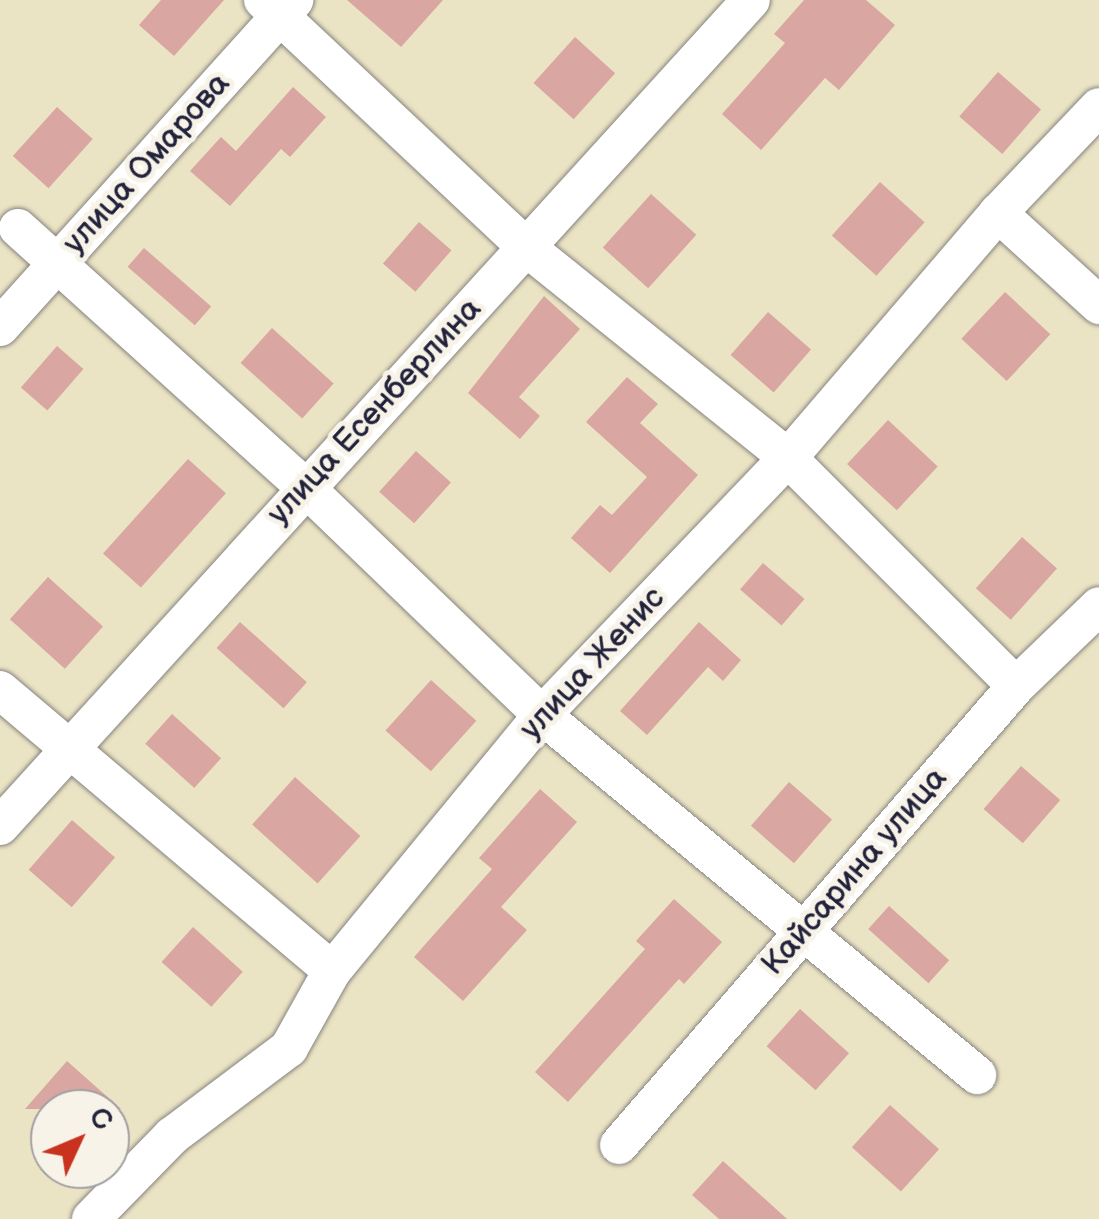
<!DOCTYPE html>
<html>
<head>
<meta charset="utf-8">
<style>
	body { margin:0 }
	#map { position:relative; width:1099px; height:1219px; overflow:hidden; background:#ebe4c4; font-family:"Balsamiq Sans",sans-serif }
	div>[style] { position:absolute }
	.building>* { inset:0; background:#d9a6a1; transform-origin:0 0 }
	.roads { filter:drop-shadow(0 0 2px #868380) drop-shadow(0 0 2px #868380) }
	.minor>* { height:38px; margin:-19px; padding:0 19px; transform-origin:19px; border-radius:19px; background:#fff }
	span { translate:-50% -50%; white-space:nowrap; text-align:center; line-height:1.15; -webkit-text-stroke:10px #f7f3e8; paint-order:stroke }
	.street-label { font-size:32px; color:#22223b }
	.north { position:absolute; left:30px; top:1089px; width:100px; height:100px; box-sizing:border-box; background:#f7f3e8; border:2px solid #a29fa3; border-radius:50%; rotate:46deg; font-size:28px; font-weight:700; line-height:40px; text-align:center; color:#22223b }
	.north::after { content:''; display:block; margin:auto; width:35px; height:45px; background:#c8321e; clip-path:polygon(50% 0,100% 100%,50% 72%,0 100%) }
</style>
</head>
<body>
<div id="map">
	<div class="building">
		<div style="clip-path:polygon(161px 0,224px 0,174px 56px,139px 25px)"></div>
		<div style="clip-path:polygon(347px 0,443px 0,401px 47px)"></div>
		<div style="clip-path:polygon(804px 0,866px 0,895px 25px,839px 90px,825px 78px,761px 150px,722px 114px,785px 43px,774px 34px)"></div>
		<div style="left:575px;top:37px;width:54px;height:62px;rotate:42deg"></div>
		<div style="left:998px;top:72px;width:57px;height:59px;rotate:41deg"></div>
		<div style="clip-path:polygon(293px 87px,326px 117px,290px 157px,281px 149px,230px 206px,190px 171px,221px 137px,236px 151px)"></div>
		<div style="left:57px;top:107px;width:48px;height:66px;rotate:42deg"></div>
		<div style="left:880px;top:182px;width:60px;height:72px;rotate:42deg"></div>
		<div style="left:651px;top:194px;width:61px;height:72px;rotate:42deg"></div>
		<div style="left:419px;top:222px;width:43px;height:55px;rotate:41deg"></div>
		<div style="left:144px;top:248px;width:89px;height:25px;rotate:41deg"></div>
		<div style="left:1005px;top:292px;width:62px;height:64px;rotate:43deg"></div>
		<div style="clip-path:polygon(544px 296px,580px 329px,519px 397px,540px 416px,520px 439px,468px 393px)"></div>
		<div style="left:768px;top:312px;width:57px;height:57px;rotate:41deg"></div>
		<div style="left:272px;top:328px;width:83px;height:47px;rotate:42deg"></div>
		<div style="left:57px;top:346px;width:35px;height:55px;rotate:41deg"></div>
		<div style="clip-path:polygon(627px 377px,658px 404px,640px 423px,698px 475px,610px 573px,571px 538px,600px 505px,612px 515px,647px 477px,586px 422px)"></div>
		<div style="left:888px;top:420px;width:68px;height:60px;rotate:43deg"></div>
		<div style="left:416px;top:451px;width:47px;height:55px;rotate:42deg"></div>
		<div style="left:188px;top:459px;width:51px;height:127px;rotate:42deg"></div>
		<div style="left:1022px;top:537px;width:47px;height:69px;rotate:42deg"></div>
		<div style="left:763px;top:563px;width:55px;height:35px;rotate:41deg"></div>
		<div style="left:48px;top:577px;width:74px;height:57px;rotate:42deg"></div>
		<div style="left:240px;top:622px;width:90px;height:35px;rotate:42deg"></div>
		<div style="clip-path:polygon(699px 622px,741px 660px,723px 681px,708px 667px,647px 735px,620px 711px)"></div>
		<div style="left:431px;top:680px;width:61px;height:68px;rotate:42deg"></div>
		<div style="left:172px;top:714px;width:66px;height:40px;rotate:42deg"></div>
		<div style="left:1021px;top:766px;width:52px;height:57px;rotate:41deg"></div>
		<div style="left:295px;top:777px;width:88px;height:64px;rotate:42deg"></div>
		<div style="left:789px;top:782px;width:57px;height:58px;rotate:41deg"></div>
		<div style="clip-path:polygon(540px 789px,577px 822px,501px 907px,527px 930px,463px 1001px,414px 957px,492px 869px,479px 858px)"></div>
		<div style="left:72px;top:820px;width:57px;height:66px;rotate:41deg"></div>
		<div style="clip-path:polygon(674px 899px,722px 942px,684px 984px,679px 979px,568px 1102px,535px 1072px,645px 949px,636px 941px)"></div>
		<div style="left:889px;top:906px;width:81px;height:31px;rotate:42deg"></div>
		<div style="left:193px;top:927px;width:67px;height:47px;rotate:42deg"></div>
		<div style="left:800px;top:1009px;width:66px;height:50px;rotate:42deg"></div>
		<div style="clip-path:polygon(67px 1061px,121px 1109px,25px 1109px)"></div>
		<div style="left:890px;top:1105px;width:66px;height:57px;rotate:42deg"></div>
		<div style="clip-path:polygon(723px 1161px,787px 1219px,719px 1219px,692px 1195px)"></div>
	</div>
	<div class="roads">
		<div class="minor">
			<div style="left:263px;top:0;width:361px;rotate:43.2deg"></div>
			<div style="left:526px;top:247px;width:336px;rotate:38.8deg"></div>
			<div style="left:788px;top:458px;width:322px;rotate:45deg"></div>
			<div style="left:998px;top:213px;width:137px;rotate:42.3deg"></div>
			<div style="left:18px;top:228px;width:387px;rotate:42.1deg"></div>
			<div style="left:305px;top:487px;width:329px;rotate:43.9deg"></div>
			<div style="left:542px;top:715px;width:565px;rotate:39.61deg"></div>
			<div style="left:0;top:327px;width:440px;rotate:-48deg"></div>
			<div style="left:0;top:690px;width:435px;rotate:40.2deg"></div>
			<div style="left:0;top:826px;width:1116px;rotate:-47.72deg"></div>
			<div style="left:619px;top:1145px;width:607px;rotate:-49.14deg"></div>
			<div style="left:1016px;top:686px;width:115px;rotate:-43.9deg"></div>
			<div style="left:91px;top:1219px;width:116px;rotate:-45.7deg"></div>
			<div style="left:172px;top:1136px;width:146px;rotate:-36.9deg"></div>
			<div style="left:289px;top:1048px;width:88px;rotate:-60.8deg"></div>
			<div style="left:332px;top:971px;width:331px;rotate:-50.6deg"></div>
			<div style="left:542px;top:715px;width:356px;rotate:-46.3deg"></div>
			<div style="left:788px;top:458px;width:323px;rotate:-49.4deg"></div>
			<div style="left:998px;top:213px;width:146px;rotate:-46.4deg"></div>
		</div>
	</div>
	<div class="street-label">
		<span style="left:147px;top:164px;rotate:-48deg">улица Омарова</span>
		<span style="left:375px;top:412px;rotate:-47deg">улица Есенберлина</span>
		<span style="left:593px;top:664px;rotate:-47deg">улица Женис</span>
		<span style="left:855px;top:872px;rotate:-49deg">Кайсарина улица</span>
	</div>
	<div class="north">С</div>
</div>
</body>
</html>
